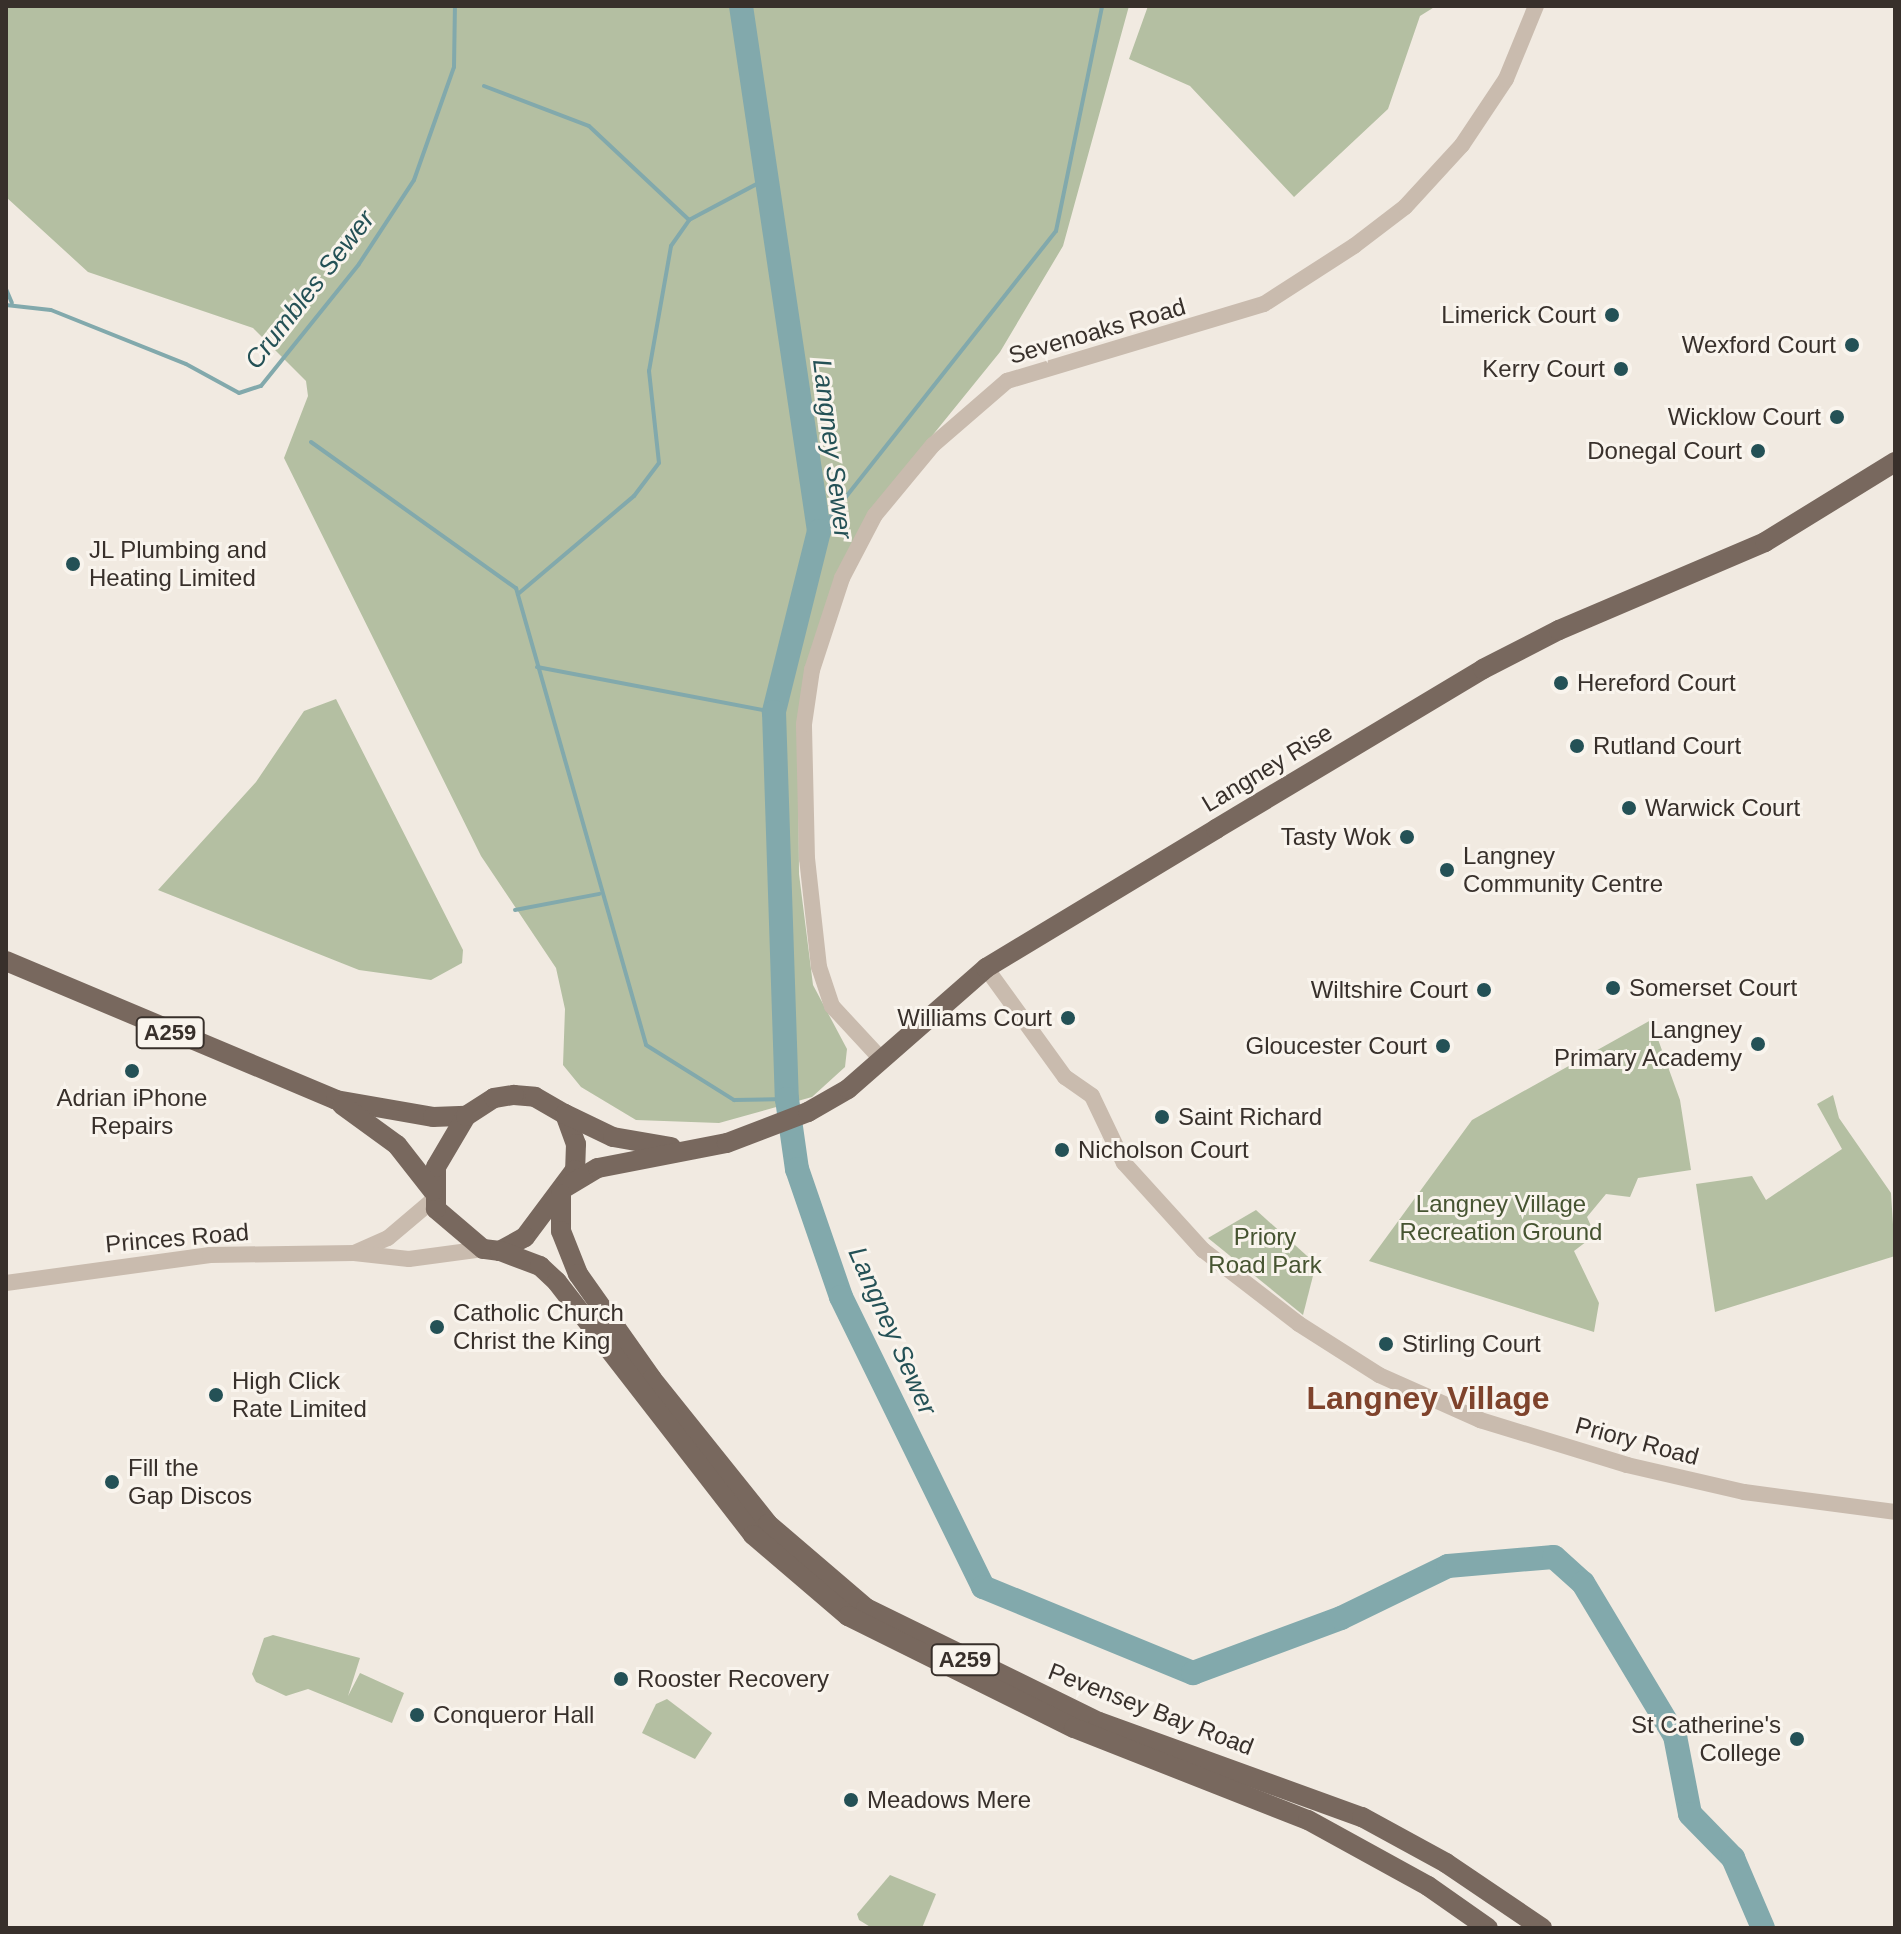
<!DOCTYPE html>
<html>
<head>
<meta charset="utf-8">
<style>
	body { margin:0 }
	#map { position:relative; width:1901px; height:1934px; overflow:hidden; background:#f1eae1; font-family:Helvetica,sans-serif }
	div>[style] { position:absolute }
	.green>* { inset:0; background:#b4bfa2 }
	.stream>* { height:4px; margin:-2px; padding:0 2px; transform-origin:2px; border-radius:2px; background:#82a9ac }
	.river>* { height:24px; margin:-12px; padding:0 12px; transform-origin:12px; border-radius:12px; background:#82a9ac }
	.minor>* { height:16px; margin:-8px; padding:0 8px; transform-origin:8px; border-radius:8px; background:#c9bbae }
	.major>* { height:20px; margin:-10px; padding:0 10px; transform-origin:10px; border-radius:10px; background:#78685e }
	.dots>* { width:22px; height:22px; translate:-50% -50%; box-sizing:border-box; border:4px solid #f9f4ed; border-radius:50% }
	span { translate:-50% -50%; white-space:nowrap; text-align:center; line-height:1.15; -webkit-text-stroke:6px #f9f4ed; paint-order:stroke }
	.shield-label span { padding:2px 6px; background:#f9f4ed; border:2px solid; border-radius:6px; -webkit-text-stroke-width:0 }
	.shield-label { font-size:22px; color:#38302b; font-weight:700 }
	.poi-label { font-size:24px; color:#38302b }
	.right { translate:-100% -50%; text-align:right }
	.left { translate:0 -50%; text-align:left }
	.street-label { font-size:24px; color:#38302b }
	.park-label { font-size:24px; color:#465431 }
	.water-label { font-size:26px; color:#245156; font-style:italic }
	.district-label { font-size:32px; color:#7f432c; font-weight:700 }
	.frame { position:absolute; inset:0; border:8px solid #38302b; pointer-events:none }
</style>
</head>
<body>
<div id="map">
	<div class="green">
		<div style="clip-path:polygon(6px 6px,1129px 6px,1063px 246px,1000px 352px,876px 505px,798px 725px,799px 874px,813px 985px,847px 1049px,845px 1067px,812px 1097px,719px 1123px,636px 1120px,581px 1087px,563px 1065px,565px 1009px,556px 968px,481px 856px,284px 458px,308px 396px,306px 381px,253px 328px,88px 272px,6px 197px)"></div>
		<div style="clip-path:polygon(1148px 6px,1436px 6px,1420px 16px,1388px 109px,1294px 197px,1190px 86px,1129px 59px)"></div>
		<div style="clip-path:polygon(336px 699px,463px 950px,462px 963px,431px 980px,359px 970px,158px 890px,256px 782px,304px 711px)"></div>
		<div style="clip-path:polygon(1651px 1020px,1680px 1100px,1691px 1170px,1638px 1178px,1630px 1197px,1606px 1194px,1587px 1217px,1595px 1235px,1574px 1251px,1599px 1303px,1594px 1332px,1369px 1261px,1472px 1120px)"></div>
		<div style="clip-path:polygon(1833px 1095px,1839px 1118px,1891px 1193px,1895px 1256px,1715px 1312px,1696px 1184px,1752px 1176px,1766px 1200px,1842px 1149px,1817px 1104px)"></div>
		<div style="clip-path:polygon(1256px 1210px,1316px 1264px,1303px 1315px,1208px 1238px)"></div>
		<div style="clip-path:polygon(273px 1635px,360px 1658px,348px 1696px,360px 1673px,404px 1693px,392px 1723px,308px 1689px,286px 1696px,256px 1682px,252px 1674px,264px 1638px)"></div>
		<div style="clip-path:polygon(667px 1699px,712px 1733px,695px 1759px,642px 1733px,656px 1704px)"></div>
		<div style="clip-path:polygon(890px 1875px,936px 1894px,922px 1928px,872px 1928px,859px 1920px,857px 1914px)"></div>
	</div>
	<div class="stream">
		<div style="left:484px;top:86px;width:112px;rotate:20.9deg"></div>
		<div style="left:589px;top:126px;width:137px;rotate:43.2deg"></div>
		<div style="left:6px;top:289px;width:15px;rotate:67deg"></div>
		<div style="left:6px;top:305px;width:45px;rotate:6.3deg"></div>
		<div style="left:51px;top:310px;width:145px;rotate:21.8deg"></div>
		<div style="left:186px;top:364px;width:60px;rotate:28.7deg"></div>
		<div style="left:239px;top:393px;width:23px;rotate:-18deg"></div>
		<div style="left:261px;top:386px;width:156px;rotate:-51.2deg"></div>
		<div style="left:359px;top:264px;width:100px;rotate:-56.8deg"></div>
		<div style="left:414px;top:180px;width:120px;rotate:-70.5deg"></div>
		<div style="left:454px;top:67px;width:61px;rotate:-89.1deg"></div>
		<div style="left:311px;top:442px;width:252px;rotate:35.5deg"></div>
		<div style="left:516px;top:588px;width:475px;rotate:74.1deg"></div>
		<div style="left:646px;top:1045px;width:104px;rotate:32deg"></div>
		<div style="left:734px;top:1100px;width:53px;rotate:-1.1deg"></div>
		<div style="left:819px;top:531px;width:382px;rotate:-51.7deg"></div>
		<div style="left:1056px;top:231px;width:230px;rotate:-78.4deg"></div>
		<div style="left:518px;top:594px;width:152px;rotate:-40.2deg"></div>
		<div style="left:634px;top:496px;width:41px;rotate:-52.9deg"></div>
		<div style="left:659px;top:463px;width:93px;rotate:-96.2deg"></div>
		<div style="left:649px;top:371px;width:127px;rotate:-80deg"></div>
		<div style="left:671px;top:246px;width:32px;rotate:-55deg"></div>
		<div style="left:689px;top:220px;width:87px;rotate:-28deg"></div>
		<div style="left:537px;top:667px;width:241px;rotate:10.8deg"></div>
		<div style="left:515px;top:910px;width:86px;rotate:-10.8deg"></div>
	</div>
	<div class="river">
		<div style="left:741px;top:6px;width:531px;rotate:81.55deg"></div>
		<div style="left:819px;top:531px;width:187px;rotate:104deg"></div>
		<div style="left:774px;top:712px;width:387px;rotate:88.1deg"></div>
		<div style="left:787px;top:1099px;width:71px;rotate:81.9deg"></div>
		<div style="left:797px;top:1169px;width:135px;rotate:71deg"></div>
		<div style="left:841px;top:1297px;width:323px;rotate:63.9deg"></div>
		<div style="left:983px;top:1587px;width:227px;rotate:22.3deg"></div>
		<div style="left:1193px;top:1673px;width:158px;rotate:-20.4deg"></div>
		<div style="left:1341px;top:1618px;width:119px;rotate:-25.9deg"></div>
		<div style="left:1448px;top:1566px;width:106px;rotate:-4.9deg"></div>
		<div style="left:1554px;top:1557px;width:39px;rotate:42deg"></div>
		<div style="left:1583px;top:1583px;width:179px;rotate:59deg"></div>
		<div style="left:1675px;top:1736px;width:79px;rotate:79.1deg"></div>
		<div style="left:1690px;top:1814px;width:62px;rotate:45.7deg"></div>
		<div style="left:1733px;top:1858px;width:76px;rotate:66.8deg"></div>
	</div>
	<div class="minor">
		<div style="left:986px;top:968px;width:135px;rotate:54.1deg"></div>
		<div style="left:1065px;top:1077px;width:33px;rotate:35deg"></div>
		<div style="left:1092px;top:1096px;width:74px;rotate:64.5deg"></div>
		<div style="left:1124px;top:1163px;width:118px;rotate:47.8deg"></div>
		<div style="left:1203px;top:1250px;width:121px;rotate:37.6deg"></div>
		<div style="left:1299px;top:1324px;width:95px;rotate:32.5deg"></div>
		<div style="left:1379px;top:1375px;width:111px;rotate:24deg"></div>
		<div style="left:1480px;top:1420px;width:154px;rotate:17deg"></div>
		<div style="left:1627px;top:1465px;width:120px;rotate:13deg"></div>
		<div style="left:1744px;top:1492px;width:152px;rotate:7.5deg"></div>
		<div style="left:882px;top:1060px;width:74px;rotate:-132.8deg"></div>
		<div style="left:832px;top:1006px;width:41px;rotate:-108.4deg"></div>
		<div style="left:819px;top:967px;width:109px;rotate:-96.3deg"></div>
		<div style="left:807px;top:859px;width:135px;rotate:-91.3deg"></div>
		<div style="left:804px;top:724px;width:55px;rotate:-81.6deg"></div>
		<div style="left:812px;top:670px;width:97px;rotate:-71.9deg"></div>
		<div style="left:842px;top:578px;width:71px;rotate:-62.4deg"></div>
		<div style="left:875px;top:515px;width:91px;rotate:-50.4deg"></div>
		<div style="left:933px;top:445px;width:98px;rotate:-40.9deg"></div>
		<div style="left:1007px;top:381px;width:268px;rotate:-16.7deg"></div>
		<div style="left:1264px;top:304px;width:107px;rotate:-32.8deg"></div>
		<div style="left:1354px;top:246px;width:64px;rotate:-37.4deg"></div>
		<div style="left:1405px;top:207px;width:84px;rotate:-47.4deg"></div>
		<div style="left:1462px;top:145px;width:79px;rotate:-56.3deg"></div>
		<div style="left:1506px;top:79px;width:79px;rotate:-67.7deg"></div>
		<div style="left:354px;top:1253px;width:37px;rotate:-24deg"></div>
		<div style="left:388px;top:1238px;width:59px;rotate:-40.2deg"></div>
		<div style="left:6px;top:1283px;width:206px;rotate:-7.8deg"></div>
		<div style="left:210px;top:1255px;width:144px;rotate:-0.8deg"></div>
		<div style="left:354px;top:1253px;width:55px;rotate:6.2deg"></div>
		<div style="left:409px;top:1259px;width:75px;rotate:-7.7deg"></div>
	</div>
	<div class="major">
		<div style="left:6px;top:961px;width:358px;rotate:22.8deg"></div>
		<div style="left:336px;top:1100px;width:98px;rotate:9.9deg"></div>
		<div style="left:433px;top:1117px;width:33px;rotate:-2deg"></div>
		<div style="left:514px;top:1095px;width:21px;rotate:5deg"></div>
		<div style="left:535px;top:1097px;width:34px;rotate:30deg"></div>
		<div style="left:565px;top:1114px;width:32px;rotate:70deg"></div>
		<div style="left:576px;top:1144px;width:26px;rotate:92deg"></div>
		<div style="left:575px;top:1170px;width:84px;rotate:126.7deg"></div>
		<div style="left:525px;top:1237px;width:29px;rotate:151deg"></div>
		<div style="left:500px;top:1251px;width:17px;rotate:-173deg"></div>
		<div style="left:483px;top:1249px;width:62px;rotate:-139.6deg"></div>
		<div style="left:436px;top:1209px;width:42px;rotate:-90deg"></div>
		<div style="left:436px;top:1167px;width:59px;rotate:-59.5deg"></div>
		<div style="left:466px;top:1116px;width:33px;rotate:-33deg"></div>
		<div style="left:494px;top:1098px;width:20px;rotate:-9deg"></div>
		<div style="left:342px;top:1105px;width:68px;rotate:36deg"></div>
		<div style="left:397px;top:1145px;width:58px;rotate:52deg"></div>
		<div style="left:565px;top:1114px;width:53px;rotate:25.6deg"></div>
		<div style="left:613px;top:1137px;width:59px;rotate:9.8deg"></div>
		<div style="left:566px;top:1187px;width:37px;rotate:-31deg"></div>
		<div style="left:598px;top:1168px;width:131px;rotate:-11deg"></div>
		<div style="left:727px;top:1143px;width:87px;rotate:-20.9deg"></div>
		<div style="left:808px;top:1112px;width:46px;rotate:-29.9deg"></div>
		<div style="left:848px;top:1089px;width:184px;rotate:-41.2deg"></div>
		<div style="left:986px;top:968px;width:269px;rotate:-31.1deg"></div>
		<div style="left:1216px;top:829px;width:311px;rotate:-30.9deg"></div>
		<div style="left:1483px;top:669px;width:85px;rotate:-27.2deg"></div>
		<div style="left:1559px;top:630px;width:224px;rotate:-23.1deg"></div>
		<div style="left:1765px;top:542px;width:153px;rotate:-31.6deg"></div>
		<div style="left:561px;top:1194px;width:37px;rotate:90deg"></div>
		<div style="left:561px;top:1231px;width:46px;rotate:68.4deg"></div>
		<div style="left:578px;top:1274px;width:128px;rotate:54.8deg"></div>
		<div style="left:652px;top:1379px;width:186px;rotate:51.3deg"></div>
		<div style="left:768px;top:1524px;width:129px;rotate:40.6deg"></div>
		<div style="left:866px;top:1608px;width:259px;rotate:26.1deg"></div>
		<div style="left:1099px;top:1722px;width:280px;rotate:19.9deg"></div>
		<div style="left:1362px;top:1817px;width:96px;rotate:28.7deg"></div>
		<div style="left:1446px;top:1863px;width:116px;rotate:34.1deg"></div>
		<div style="left:500px;top:1251px;width:43px;rotate:20.6deg"></div>
		<div style="left:540px;top:1266px;width:23px;rotate:43deg"></div>
		<div style="left:557px;top:1282px;width:320px;rotate:52.2deg"></div>
		<div style="left:753px;top:1535px;width:125px;rotate:40.5deg"></div>
		<div style="left:848px;top:1616px;width:252px;rotate:26.4deg"></div>
		<div style="left:1074px;top:1728px;width:251px;rotate:21.5deg"></div>
		<div style="left:1308px;top:1820px;width:137px;rotate:28.8deg"></div>
		<div style="left:1428px;top:1886px;width:73px;rotate:35deg"></div>
	</div>
	<div class="dots">
		<div style="left:1612px;top:315px;background:#245156"></div>
		<div style="left:1852px;top:345px;background:#245156"></div>
		<div style="left:1621px;top:369px;background:#245156"></div>
		<div style="left:1837px;top:417px;background:#245156"></div>
		<div style="left:1758px;top:451px;background:#245156"></div>
		<div style="left:73px;top:564px;background:#245156"></div>
		<div style="left:1561px;top:683px;background:#245156"></div>
		<div style="left:1577px;top:746px;background:#245156"></div>
		<div style="left:1629px;top:808px;background:#245156"></div>
		<div style="left:1407px;top:837px;background:#245156"></div>
		<div style="left:1447px;top:870px;background:#245156"></div>
		<div style="left:1613px;top:988px;background:#245156"></div>
		<div style="left:1484px;top:990px;background:#245156"></div>
		<div style="left:1068px;top:1018px;background:#245156"></div>
		<div style="left:1758px;top:1044px;background:#245156"></div>
		<div style="left:1443px;top:1046px;background:#245156"></div>
		<div style="left:132px;top:1071px;background:#245156"></div>
		<div style="left:1162px;top:1117px;background:#245156"></div>
		<div style="left:1062px;top:1150px;background:#245156"></div>
		<div style="left:437px;top:1327px;background:#245156"></div>
		<div style="left:1386px;top:1344px;background:#245156"></div>
		<div style="left:216px;top:1395px;background:#245156"></div>
		<div style="left:112px;top:1482px;background:#245156"></div>
		<div style="left:621px;top:1679px;background:#245156"></div>
		<div style="left:417px;top:1715px;background:#245156"></div>
		<div style="left:1797px;top:1739px;background:#245156"></div>
		<div style="left:851px;top:1800px;background:#245156"></div>
	</div>
	<div class="shield-label">
		<span style="left:170px;top:1033px">A259</span>
		<span style="left:965px;top:1660px">A259</span>
	</div>
	<div class="poi-label">
		<span class="right" style="left:1596px;top:315px">Limerick Court</span>
		<span class="right" style="left:1836px;top:345px">Wexford Court</span>
		<span class="right" style="left:1605px;top:369px">Kerry Court</span>
		<span class="right" style="left:1821px;top:417px">Wicklow Court</span>
		<span class="right" style="left:1742px;top:451px">Donegal Court</span>
		<span class="left" style="left:89px;top:564px">JL Plumbing and<br>Heating Limited</span>
		<span class="left" style="left:1577px;top:683px">Hereford Court</span>
		<span class="left" style="left:1593px;top:746px">Rutland Court</span>
		<span class="left" style="left:1645px;top:808px">Warwick Court</span>
		<span class="right" style="left:1391px;top:837px">Tasty Wok</span>
		<span class="left" style="left:1463px;top:870px">Langney<br>Community Centre</span>
		<span class="left" style="left:1629px;top:988px">Somerset Court</span>
		<span class="right" style="left:1468px;top:990px">Wiltshire Court</span>
		<span class="right" style="left:1052px;top:1018px">Williams Court</span>
		<span class="right" style="left:1742px;top:1044px">Langney<br>Primary Academy</span>
		<span class="right" style="left:1427px;top:1046px">Gloucester Court</span>
		<span style="left:132px;top:1112px">Adrian iPhone<br>Repairs</span>
		<span class="left" style="left:1178px;top:1117px">Saint Richard</span>
		<span class="left" style="left:1078px;top:1150px">Nicholson Court</span>
		<span class="left" style="left:453px;top:1327px">Catholic Church<br>Christ the King</span>
		<span class="left" style="left:1402px;top:1344px">Stirling Court</span>
		<span class="left" style="left:232px;top:1395px">High Click<br>Rate Limited</span>
		<span class="left" style="left:128px;top:1482px">Fill the<br>Gap Discos</span>
		<span class="left" style="left:637px;top:1679px">Rooster Recovery</span>
		<span class="left" style="left:433px;top:1715px">Conqueror Hall</span>
		<span class="right" style="left:1781px;top:1739px">St Catherine's<br>College</span>
		<span class="left" style="left:867px;top:1800px">Meadows Mere</span>
	</div>
	<div class="street-label">
		<span style="left:1097px;top:331px;rotate:-16deg">Sevenoaks Road</span>
		<span style="left:1267px;top:768px;rotate:-31deg">Langney Rise</span>
		<span style="left:177px;top:1238px;rotate:-5deg">Princes Road</span>
		<span style="left:1637px;top:1441px;rotate:15deg">Priory Road</span>
		<span style="left:1151px;top:1709px;rotate:21deg">Pevensey Bay Road</span>
	</div>
	<div class="park-label">
		<span style="left:1501px;top:1218px">Langney Village<br>Recreation Ground</span>
		<span style="left:1265px;top:1251px">Priory<br>Road Park</span>
	</div>
	<div class="water-label">
		<span style="left:310px;top:290px;rotate:-52deg">Crumbles Sewer</span>
		<span style="left:832px;top:449px;rotate:83deg">Langney Sewer</span>
		<span style="left:892px;top:1331px;rotate:66deg">Langney Sewer</span>
	</div>
	<div class="district-label">
		<span style="left:1428px;top:1398px">Langney Village</span>
	</div>
	<div class="frame"></div>
</div>
</body>
</html>
